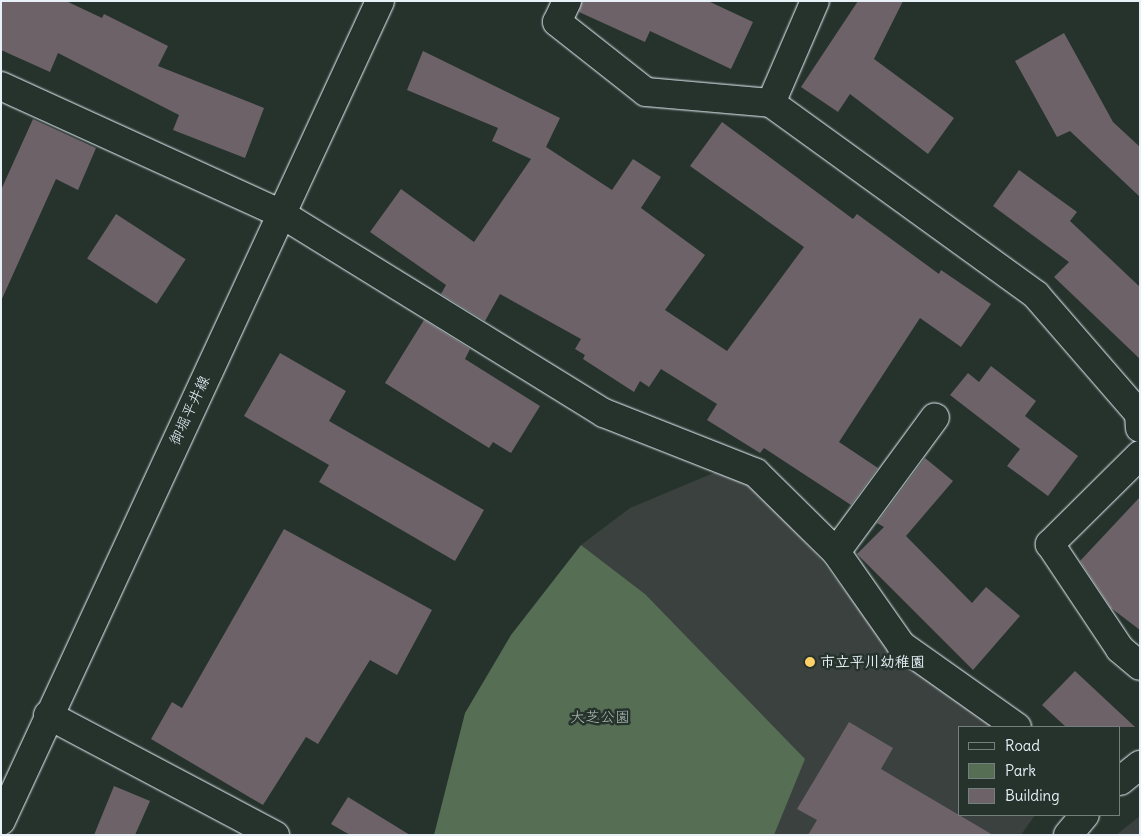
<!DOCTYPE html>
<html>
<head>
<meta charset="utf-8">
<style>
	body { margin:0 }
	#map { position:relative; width:1141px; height:836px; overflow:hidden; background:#26332d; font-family:Delius,"Klee One",sans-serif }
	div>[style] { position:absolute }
	.built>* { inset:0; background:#3b413f }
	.green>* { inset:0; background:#566e54 }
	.building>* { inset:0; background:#6c6268; transform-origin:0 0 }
	.roads { filter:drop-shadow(0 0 1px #e8f1f8) drop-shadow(0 0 1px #e8f1f8) }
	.street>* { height:28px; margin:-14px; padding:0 14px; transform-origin:14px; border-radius:14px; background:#26332d }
	.secondary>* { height:28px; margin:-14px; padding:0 14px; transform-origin:14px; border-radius:14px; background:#26332d }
	.dots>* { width:14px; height:14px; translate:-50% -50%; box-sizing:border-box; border:2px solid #26332d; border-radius:50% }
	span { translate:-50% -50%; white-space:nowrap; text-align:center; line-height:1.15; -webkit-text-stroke:5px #26332d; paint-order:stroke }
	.street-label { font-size:15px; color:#e8f1f8 }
	.poi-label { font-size:15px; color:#e8f1f8; font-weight:700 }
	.left { translate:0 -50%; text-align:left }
	.park-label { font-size:15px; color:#aebdb6 }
	.frame { position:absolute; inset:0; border:2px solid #e8f1f8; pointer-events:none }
	.legend { position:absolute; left:958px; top:726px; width:162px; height:90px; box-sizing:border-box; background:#26332d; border:1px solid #747f7e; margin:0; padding:6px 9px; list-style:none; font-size:15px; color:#e8f1f8 }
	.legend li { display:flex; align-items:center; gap:10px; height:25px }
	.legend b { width:25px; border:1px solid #747f7e }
</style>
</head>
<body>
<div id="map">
	<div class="built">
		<div style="clip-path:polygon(716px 472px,753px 485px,820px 559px,886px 644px,994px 727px,960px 727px,960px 815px,1035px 815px,1021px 835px,774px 835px,782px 808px,645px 594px,581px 545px,630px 508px)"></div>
		<div style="clip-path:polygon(1140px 816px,1140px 835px,1116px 835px)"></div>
	</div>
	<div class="green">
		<div style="clip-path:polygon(581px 545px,645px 594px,805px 759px,774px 835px,434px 835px,465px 713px,511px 635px)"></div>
	</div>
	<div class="building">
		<div style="clip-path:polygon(1px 1px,66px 1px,102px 18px,104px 14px,168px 46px,158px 66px,264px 108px,245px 158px,173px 130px,179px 115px,58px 53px,50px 72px,1px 50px)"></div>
		<div style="clip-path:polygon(582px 1px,708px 1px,753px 22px,731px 69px,650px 31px,645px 42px,579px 12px)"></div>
		<div style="clip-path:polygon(858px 1px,903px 1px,874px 59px,954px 118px,928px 154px,850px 94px,838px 112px,801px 87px)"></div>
		<div style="clip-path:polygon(1064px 33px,1113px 122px,1140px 147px,1140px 197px,1070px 131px,1057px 137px,1015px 61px)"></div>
		<div style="clip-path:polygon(423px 51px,560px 118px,546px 147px,612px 190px,633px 159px,661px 177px,641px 208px,705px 255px,665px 310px,727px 351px,804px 247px,690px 166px,722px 122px,853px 219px,857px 214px,939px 274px,941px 270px,991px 304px,961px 347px,920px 318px,839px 442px,878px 468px,851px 505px,764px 448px,760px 453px,707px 420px,717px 404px,661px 369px,649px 387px,640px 381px,634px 392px,583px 359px,585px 355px,575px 349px,581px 339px,500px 294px,485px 321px,441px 294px,446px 285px,370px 232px,401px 189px,474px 242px,531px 159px,492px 141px,498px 128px,407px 90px)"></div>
		<div style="clip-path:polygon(33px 119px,96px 148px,78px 190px,56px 179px,1px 301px,1px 190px)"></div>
		<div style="clip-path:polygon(1019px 170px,1077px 212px,1070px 221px,1140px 287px,1140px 359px,1054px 277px,1069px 262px,993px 206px)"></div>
		<div style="left:116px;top:214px;width:83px;height:53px;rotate:33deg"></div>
		<div style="clip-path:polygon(424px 320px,470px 349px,465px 359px,540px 406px,511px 453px,493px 442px,489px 448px,385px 383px)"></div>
		<div style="clip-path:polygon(280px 353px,346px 391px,329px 421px,484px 510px,455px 561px,319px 482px,329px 465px,244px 416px)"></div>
		<div style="clip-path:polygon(991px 366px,1036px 401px,1025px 416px,1078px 456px,1048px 496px,1007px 466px,1020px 449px,950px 395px,968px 373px,979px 382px)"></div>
		<div style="clip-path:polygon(925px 458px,953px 481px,906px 536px,972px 603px,986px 587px,1020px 616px,973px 670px,857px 554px,884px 527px,877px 523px)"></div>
		<div style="clip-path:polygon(1140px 497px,1140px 630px,1111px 608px,1080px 561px)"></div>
		<div style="clip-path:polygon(284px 529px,432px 610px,397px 675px,370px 660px,318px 744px,306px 737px,263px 805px,151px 739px,172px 702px,182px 708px)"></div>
		<div style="clip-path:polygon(1075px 671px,1135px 727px,1066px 727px,1042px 705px)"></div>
		<div style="clip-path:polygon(849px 722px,893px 748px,881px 769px,993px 835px,808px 835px,817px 820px,797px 809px)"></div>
		<div style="clip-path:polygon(114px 786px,150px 801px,135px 835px,94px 835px)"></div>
		<div style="clip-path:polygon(348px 797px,410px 835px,350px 835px,331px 824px)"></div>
	</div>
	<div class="roads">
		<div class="street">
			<div style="left:567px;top:1px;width:23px;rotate:115deg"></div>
			<div style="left:557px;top:22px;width:113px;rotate:38.2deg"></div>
			<div style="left:646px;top:92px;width:125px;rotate:5deg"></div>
			<div style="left:771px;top:103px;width:327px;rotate:35.9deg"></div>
			<div style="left:1036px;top:295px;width:157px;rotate:49.1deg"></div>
			<div style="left:1139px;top:414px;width:14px;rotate:86deg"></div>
			<div style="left:1px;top:86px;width:307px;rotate:24.5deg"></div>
			<div style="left:280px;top:213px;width:381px;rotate:31.7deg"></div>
			<div style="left:604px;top:413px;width:163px;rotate:21.5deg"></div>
			<div style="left:756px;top:473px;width:112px;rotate:44.6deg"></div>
			<div style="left:836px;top:552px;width:113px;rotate:55deg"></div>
			<div style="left:901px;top:645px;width:142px;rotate:35.3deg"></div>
			<div style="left:771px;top:103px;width:111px;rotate:-66.7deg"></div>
			<div style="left:1140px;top:455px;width:127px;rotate:135.3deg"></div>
			<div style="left:1050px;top:544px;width:126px;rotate:56.3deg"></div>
			<div style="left:1120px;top:649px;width:26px;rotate:40deg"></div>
			<div style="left:836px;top:552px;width:167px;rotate:-53.7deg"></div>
			<div style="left:48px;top:715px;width:257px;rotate:27.9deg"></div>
		</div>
		<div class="secondary">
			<div style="left:1120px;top:781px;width:26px;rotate:-39deg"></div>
			<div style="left:1px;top:821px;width:903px;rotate:-65.19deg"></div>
			<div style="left:1068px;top:835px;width:26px;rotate:-50deg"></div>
		</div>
	</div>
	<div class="dots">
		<div style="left:810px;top:662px;background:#ffd166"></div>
	</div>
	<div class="street-label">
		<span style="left:189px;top:410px;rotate:-65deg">御堀平井線</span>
	</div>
	<div class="poi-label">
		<span class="left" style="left:820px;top:662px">市立平川幼稚園</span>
	</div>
	<div class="park-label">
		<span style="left:600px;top:717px">大芝公園</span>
	</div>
	<div class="frame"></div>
	<ul class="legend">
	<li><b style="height:6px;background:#26332d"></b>Road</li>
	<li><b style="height:14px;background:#566e54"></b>Park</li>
	<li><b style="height:14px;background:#6c6268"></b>Building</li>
	</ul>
</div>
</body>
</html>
